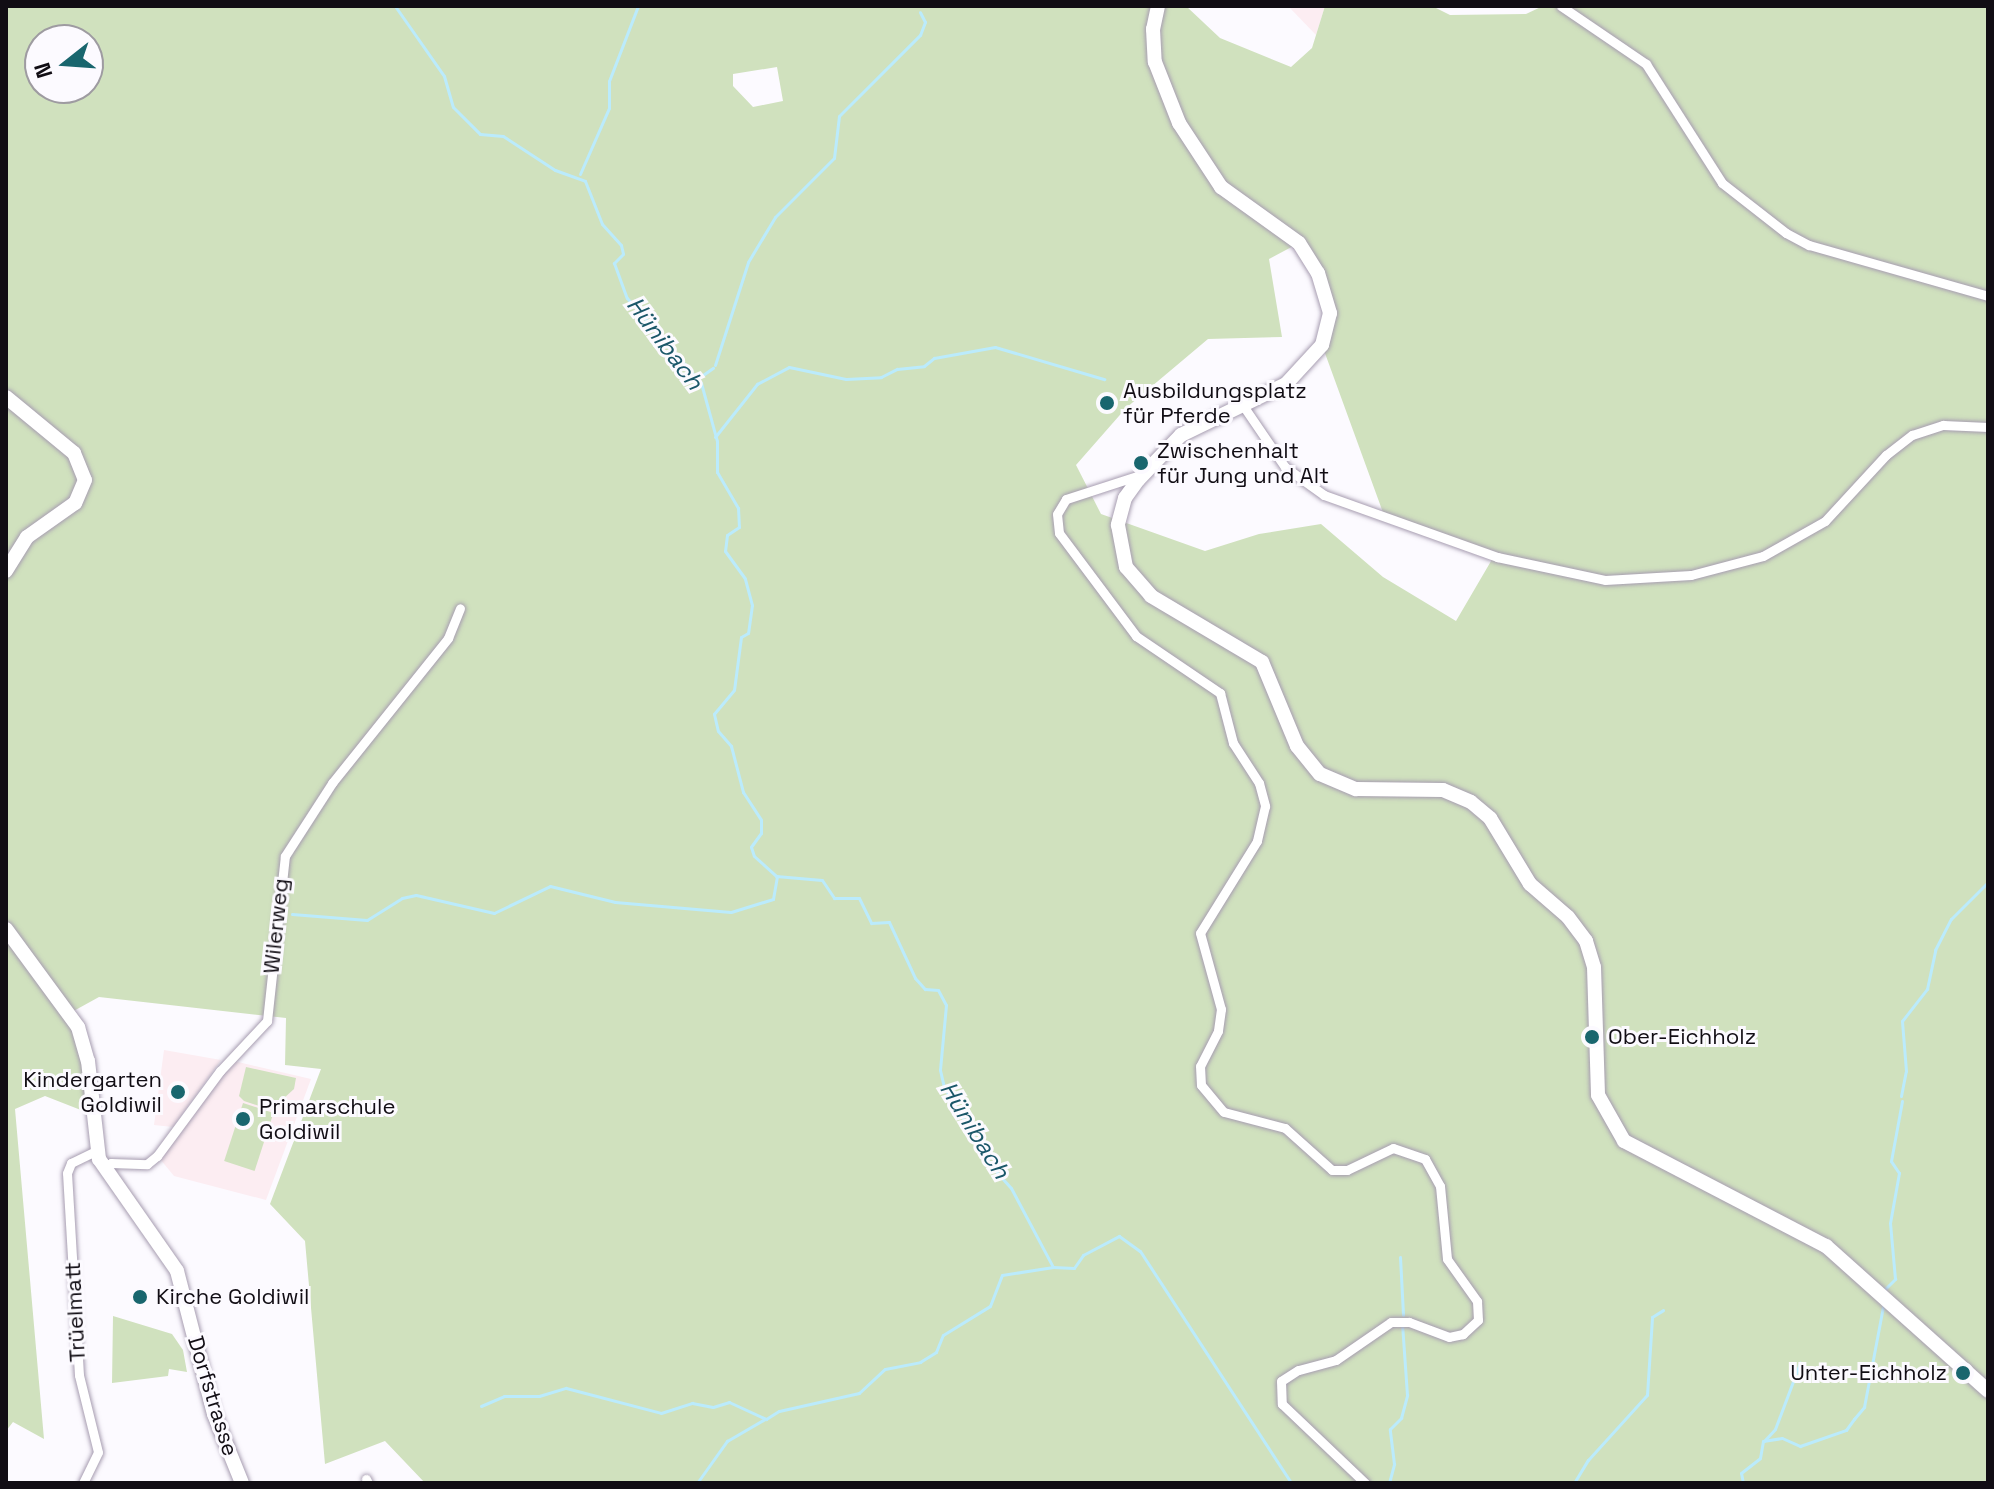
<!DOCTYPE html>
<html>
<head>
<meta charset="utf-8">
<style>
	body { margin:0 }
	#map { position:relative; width:1994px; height:1489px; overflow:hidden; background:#fcfaff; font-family:"Space Grotesk",sans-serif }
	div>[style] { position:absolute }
	.education>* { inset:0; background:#fcedf2 }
	.green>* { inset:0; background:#d0e1be; transform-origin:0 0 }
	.stream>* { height:3px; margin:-1.5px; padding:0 1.5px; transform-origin:1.5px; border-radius:1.5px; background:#bbebfc }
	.roads { filter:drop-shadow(0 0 2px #a79db1) drop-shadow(0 0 2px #a79db1) }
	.street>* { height:9px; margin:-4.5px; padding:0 4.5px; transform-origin:4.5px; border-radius:4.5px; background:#fff }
	.secondary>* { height:14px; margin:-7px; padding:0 7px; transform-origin:7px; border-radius:7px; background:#fff }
	.dots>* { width:22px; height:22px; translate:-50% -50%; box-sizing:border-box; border:4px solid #fcfaff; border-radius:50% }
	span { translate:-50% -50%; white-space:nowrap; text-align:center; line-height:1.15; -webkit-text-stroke:6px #fcfaff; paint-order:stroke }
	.poi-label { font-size:22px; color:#110d14 }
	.left { translate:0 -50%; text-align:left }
	.right { translate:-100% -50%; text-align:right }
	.street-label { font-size:22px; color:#110d14 }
	.water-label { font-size:24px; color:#1a5769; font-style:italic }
	.frame { position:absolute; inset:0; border:8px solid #110d14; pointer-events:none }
	.north { position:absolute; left:24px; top:24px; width:80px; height:80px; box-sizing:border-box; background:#fcfaff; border:2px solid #9e9ba1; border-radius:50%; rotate:253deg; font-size:22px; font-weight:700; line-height:32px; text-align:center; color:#110d14 }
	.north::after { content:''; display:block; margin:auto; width:28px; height:36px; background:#19666e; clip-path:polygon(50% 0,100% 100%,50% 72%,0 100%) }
</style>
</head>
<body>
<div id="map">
	<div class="education">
		<div style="clip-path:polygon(1288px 6px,1325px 6px,1316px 35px)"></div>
		<div style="clip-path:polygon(164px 1050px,221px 1060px,173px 1127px,154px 1125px)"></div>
		<div style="clip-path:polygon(234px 1061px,311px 1079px,266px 1200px,174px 1176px,160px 1159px)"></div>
	</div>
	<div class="green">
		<div style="clip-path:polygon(evenodd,6px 6px,1186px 6px,1220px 38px,1291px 67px,1312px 48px,1325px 6px,1432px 6px,1450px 15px,1526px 14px,1543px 6px,1988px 6px,1988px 1483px,425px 1483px,385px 1441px,325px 1464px,305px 1241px,270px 1204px,321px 1069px,285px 1065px,286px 1018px,99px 997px,70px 1013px,78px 1027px,91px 1114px,45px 1096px,15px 1109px,44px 1439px,13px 1422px,6px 1431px,6px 6px,40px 40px,88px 40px,88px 88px,40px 88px,40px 40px,6px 6px,777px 67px,783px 101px,753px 107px,733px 86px,733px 74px,777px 67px,6px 6px,1299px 243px,1330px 321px,1322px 345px,1385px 518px,1494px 556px,1456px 621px,1383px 577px,1321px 524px,1259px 534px,1205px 551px,1101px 514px,1076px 465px,1126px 408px,1208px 339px,1282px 337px,1269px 259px,1299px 243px)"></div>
		<div style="clip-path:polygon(246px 1067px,296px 1078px,294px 1089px,271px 1110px,244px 1101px,239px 1096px)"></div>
		<div style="left:243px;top:1103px;width:32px;height:61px;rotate:18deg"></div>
		<div style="clip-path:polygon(113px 1316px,172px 1334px,183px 1350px,187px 1372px,169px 1369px,168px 1376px,112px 1383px)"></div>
	</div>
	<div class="stream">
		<div style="left:395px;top:6px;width:85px;rotate:55deg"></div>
		<div style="left:444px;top:76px;width:32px;rotate:74deg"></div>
		<div style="left:453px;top:107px;width:38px;rotate:45deg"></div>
		<div style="left:480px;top:134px;width:23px;rotate:5deg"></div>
		<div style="left:503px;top:136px;width:62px;rotate:33.2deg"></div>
		<div style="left:555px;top:170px;width:32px;rotate:20deg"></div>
		<div style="left:585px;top:181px;width:46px;rotate:68.4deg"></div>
		<div style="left:602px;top:224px;width:28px;rotate:48deg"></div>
		<div style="left:621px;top:245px;width:9px;rotate:77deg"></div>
		<div style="left:623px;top:254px;width:13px;rotate:135deg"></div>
		<div style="left:614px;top:263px;width:37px;rotate:70deg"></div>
		<div style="left:627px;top:298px;width:113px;rotate:49deg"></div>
		<div style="left:701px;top:383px;width:60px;rotate:74.6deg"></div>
		<div style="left:717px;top:441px;width:31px;rotate:90deg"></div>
		<div style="left:717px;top:472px;width:42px;rotate:59.7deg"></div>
		<div style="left:738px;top:508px;width:19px;rotate:87deg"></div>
		<div style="left:739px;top:527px;width:14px;rotate:146deg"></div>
		<div style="left:727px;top:535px;width:16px;rotate:97deg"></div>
		<div style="left:725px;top:551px;width:34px;rotate:54deg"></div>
		<div style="left:745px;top:579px;width:27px;rotate:75deg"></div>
		<div style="left:752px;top:605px;width:28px;rotate:98deg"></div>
		<div style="left:748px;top:633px;width:8px;rotate:150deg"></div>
		<div style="left:741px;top:637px;width:53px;rotate:97.5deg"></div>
		<div style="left:734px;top:690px;width:31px;rotate:130deg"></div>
		<div style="left:714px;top:714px;width:17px;rotate:77deg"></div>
		<div style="left:718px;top:731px;width:20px;rotate:49deg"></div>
		<div style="left:731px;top:746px;width:48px;rotate:75.4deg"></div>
		<div style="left:743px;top:792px;width:33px;rotate:57deg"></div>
		<div style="left:761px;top:820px;width:13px;rotate:90deg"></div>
		<div style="left:761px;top:833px;width:17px;rotate:126deg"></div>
		<div style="left:751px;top:847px;width:9px;rotate:72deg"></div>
		<div style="left:754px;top:856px;width:30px;rotate:42deg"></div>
		<div style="left:776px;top:876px;width:46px;rotate:5deg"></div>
		<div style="left:822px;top:880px;width:22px;rotate:56deg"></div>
		<div style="left:834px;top:898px;width:25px"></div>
		<div style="left:859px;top:898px;width:28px;rotate:64deg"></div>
		<div style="left:871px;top:923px;width:18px;rotate:-3deg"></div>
		<div style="left:889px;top:922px;width:62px;rotate:65.1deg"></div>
		<div style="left:915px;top:978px;width:15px;rotate:48deg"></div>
		<div style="left:925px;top:989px;width:13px;rotate:4deg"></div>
		<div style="left:938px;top:990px;width:17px;rotate:62deg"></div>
		<div style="left:946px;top:1005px;width:65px;rotate:95.3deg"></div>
		<div style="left:940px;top:1070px;width:17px;rotate:77deg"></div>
		<div style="left:944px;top:1087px;width:93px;rotate:59deg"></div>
		<div style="left:992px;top:1167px;width:28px;rotate:48deg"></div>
		<div style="left:1011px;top:1188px;width:89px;rotate:62deg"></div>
		<div style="left:1053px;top:1267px;width:21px;rotate:3deg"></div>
		<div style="left:1074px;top:1268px;width:16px;rotate:-55deg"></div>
		<div style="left:1083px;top:1255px;width:41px;rotate:-27.8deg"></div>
		<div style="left:1119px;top:1236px;width:26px;rotate:36deg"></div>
		<div style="left:1140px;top:1251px;width:277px;rotate:56.9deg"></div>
		<div style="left:580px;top:174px;width:72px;rotate:-66.3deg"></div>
		<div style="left:609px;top:108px;width:27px;rotate:-90deg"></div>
		<div style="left:609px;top:81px;width:80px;rotate:-68.9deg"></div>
		<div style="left:715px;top:365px;width:108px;rotate:-72.2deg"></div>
		<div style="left:748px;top:262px;width:52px;rotate:-59deg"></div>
		<div style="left:775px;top:217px;width:83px;rotate:-45deg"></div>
		<div style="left:834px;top:158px;width:42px;rotate:-83.2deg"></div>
		<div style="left:839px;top:116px;width:115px;rotate:-45deg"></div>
		<div style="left:920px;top:35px;width:14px;rotate:-69deg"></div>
		<div style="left:925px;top:22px;width:11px;rotate:-117deg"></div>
		<div style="left:700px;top:377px;width:16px;rotate:-35deg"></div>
		<div style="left:715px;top:437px;width:68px;rotate:-51.6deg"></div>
		<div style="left:757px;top:384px;width:36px;rotate:-28deg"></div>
		<div style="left:789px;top:367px;width:58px;rotate:11.9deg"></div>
		<div style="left:846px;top:379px;width:35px;rotate:-3deg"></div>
		<div style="left:881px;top:377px;width:18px;rotate:-27deg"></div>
		<div style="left:897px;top:369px;width:27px;rotate:-6deg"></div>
		<div style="left:924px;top:366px;width:13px;rotate:-39deg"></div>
		<div style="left:934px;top:358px;width:62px;rotate:-10.2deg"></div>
		<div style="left:995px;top:347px;width:114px;rotate:16.4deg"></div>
		<div style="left:292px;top:914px;width:75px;rotate:4.6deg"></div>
		<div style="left:367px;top:920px;width:41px;rotate:-32.2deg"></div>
		<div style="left:402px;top:898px;width:14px;rotate:-12deg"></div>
		<div style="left:416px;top:895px;width:80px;rotate:13deg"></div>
		<div style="left:494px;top:913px;width:62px;rotate:-25.7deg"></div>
		<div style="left:550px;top:886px;width:67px;rotate:13.8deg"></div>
		<div style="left:615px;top:902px;width:116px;rotate:4.9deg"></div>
		<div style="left:731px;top:912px;width:44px;rotate:-17.2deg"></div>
		<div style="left:773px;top:899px;width:23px;rotate:-80deg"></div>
		<div style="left:1901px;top:1096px;width:25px;rotate:-79deg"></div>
		<div style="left:1906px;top:1071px;width:50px;rotate:-94.6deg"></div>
		<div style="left:1902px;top:1021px;width:41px;rotate:-52deg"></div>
		<div style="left:1927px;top:989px;width:40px;rotate:-78deg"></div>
		<div style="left:1935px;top:950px;width:35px;rotate:-63deg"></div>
		<div style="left:1951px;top:919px;width:52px;rotate:-45deg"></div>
		<div style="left:1400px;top:1257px;width:58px;rotate:87deg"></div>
		<div style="left:1884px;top:1290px;width:16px;rotate:-45deg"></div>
		<div style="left:1895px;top:1279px;width:56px;rotate:-95.1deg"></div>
		<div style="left:1890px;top:1223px;width:51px;rotate:-79.8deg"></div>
		<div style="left:1899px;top:1173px;width:14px;rotate:-124deg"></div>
		<div style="left:1891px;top:1161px;width:61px;rotate:-79.6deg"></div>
		<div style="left:481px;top:1406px;width:25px;rotate:-23deg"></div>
		<div style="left:504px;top:1396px;width:35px"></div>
		<div style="left:539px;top:1396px;width:28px;rotate:-17deg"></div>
		<div style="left:566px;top:1388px;width:98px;rotate:14.7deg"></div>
		<div style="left:661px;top:1413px;width:33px;rotate:-18deg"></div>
		<div style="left:692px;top:1403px;width:21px;rotate:11deg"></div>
		<div style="left:713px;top:1407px;width:17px;rotate:-17deg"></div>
		<div style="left:729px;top:1402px;width:41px;rotate:24.7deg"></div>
		<div style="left:766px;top:1419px;width:15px;rotate:-32deg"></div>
		<div style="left:779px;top:1411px;width:82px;rotate:-12.7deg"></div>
		<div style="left:859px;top:1393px;width:35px;rotate:-43deg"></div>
		<div style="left:885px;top:1369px;width:36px;rotate:-11deg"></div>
		<div style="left:920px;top:1362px;width:19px;rotate:-32deg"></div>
		<div style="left:936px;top:1352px;width:18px;rotate:-68deg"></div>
		<div style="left:943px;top:1335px;width:55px;rotate:-31.7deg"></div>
		<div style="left:990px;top:1306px;width:33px;rotate:-69deg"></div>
		<div style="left:1002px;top:1275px;width:52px;rotate:-8.9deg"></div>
		<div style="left:1764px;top:1441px;width:16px;rotate:-47deg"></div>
		<div style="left:1775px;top:1429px;width:71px;rotate:-69.3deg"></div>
		<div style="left:697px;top:1483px;width:52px;rotate:-54.5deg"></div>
		<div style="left:727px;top:1441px;width:44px;rotate:-30.1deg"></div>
		<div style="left:1389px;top:1483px;width:20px;rotate:-75deg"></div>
		<div style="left:1394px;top:1464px;width:35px;rotate:-97deg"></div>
		<div style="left:1390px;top:1429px;width:16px;rotate:-45deg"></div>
		<div style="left:1401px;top:1418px;width:24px;rotate:-75deg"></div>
		<div style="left:1407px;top:1395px;width:71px;rotate:-94deg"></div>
		<div style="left:1574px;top:1483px;width:27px;rotate:-59deg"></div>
		<div style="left:1588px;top:1460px;width:88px;rotate:-47.8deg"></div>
		<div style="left:1647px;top:1395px;width:78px;rotate:-86.3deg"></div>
		<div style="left:1652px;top:1317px;width:13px;rotate:-32deg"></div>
		<div style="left:1743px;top:1483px;width:10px;rotate:-101deg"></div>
		<div style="left:1741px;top:1473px;width:24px;rotate:-38deg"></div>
		<div style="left:1760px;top:1458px;width:17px;rotate:-80deg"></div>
		<div style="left:1763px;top:1441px;width:19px;rotate:-9deg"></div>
		<div style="left:1782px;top:1438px;width:20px;rotate:24deg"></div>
		<div style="left:1800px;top:1446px;width:49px;rotate:-19.2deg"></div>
		<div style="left:1846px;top:1430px;width:14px;rotate:-54deg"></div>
		<div style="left:1854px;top:1419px;width:16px;rotate:-50deg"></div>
		<div style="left:1864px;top:1407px;width:103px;rotate:-79.3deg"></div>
	</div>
	<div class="roads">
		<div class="street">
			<div style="left:1561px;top:6px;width:103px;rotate:34.3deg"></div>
			<div style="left:1646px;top:64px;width:141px;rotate:57.4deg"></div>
			<div style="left:1722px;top:183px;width:81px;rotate:38deg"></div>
			<div style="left:1786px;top:233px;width:26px;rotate:28deg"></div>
			<div style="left:1809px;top:245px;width:186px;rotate:15.9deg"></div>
			<div style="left:1244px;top:407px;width:73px;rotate:55.7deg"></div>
			<div style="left:1285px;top:467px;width:48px;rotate:35.7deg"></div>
			<div style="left:1324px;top:495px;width:184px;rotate:19.7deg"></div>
			<div style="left:1497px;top:557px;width:110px;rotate:12deg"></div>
			<div style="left:1605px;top:580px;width:86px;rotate:-3.3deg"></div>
			<div style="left:1691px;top:575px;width:74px;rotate:-14.8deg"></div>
			<div style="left:1763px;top:556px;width:71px;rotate:-29.4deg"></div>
			<div style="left:1825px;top:521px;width:90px;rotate:-47.3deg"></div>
			<div style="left:1886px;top:455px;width:33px;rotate:-38deg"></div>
			<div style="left:1912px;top:435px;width:33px;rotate:-18deg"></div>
			<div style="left:1943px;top:425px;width:45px;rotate:2.5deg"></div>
			<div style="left:1140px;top:475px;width:78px;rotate:162deg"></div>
			<div style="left:1066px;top:499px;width:17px;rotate:121deg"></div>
			<div style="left:1057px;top:514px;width:19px;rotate:84deg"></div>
			<div style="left:1059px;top:533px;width:129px;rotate:53.2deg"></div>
			<div style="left:1136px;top:636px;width:102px;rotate:34.2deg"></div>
			<div style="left:1220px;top:693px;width:52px;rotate:75.4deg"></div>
			<div style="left:1233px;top:743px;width:48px;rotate:57deg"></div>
			<div style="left:1259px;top:783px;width:24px;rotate:75deg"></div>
			<div style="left:1265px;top:806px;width:36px;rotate:103deg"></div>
			<div style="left:1257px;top:841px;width:108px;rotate:121.8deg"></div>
			<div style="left:1200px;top:933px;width:79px;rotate:74.6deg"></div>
			<div style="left:1221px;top:1009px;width:22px;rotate:98deg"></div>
			<div style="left:1218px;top:1031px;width:39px;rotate:117deg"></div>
			<div style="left:1200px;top:1066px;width:19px;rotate:87deg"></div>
			<div style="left:1201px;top:1085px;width:35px;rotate:50deg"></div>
			<div style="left:1224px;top:1112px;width:63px;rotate:14.7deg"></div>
			<div style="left:1285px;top:1128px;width:63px;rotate:41.8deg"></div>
			<div style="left:1332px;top:1170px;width:15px"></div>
			<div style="left:1347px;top:1170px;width:51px;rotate:-25.6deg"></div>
			<div style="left:1393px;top:1148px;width:34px;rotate:19deg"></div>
			<div style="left:1425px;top:1159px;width:31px;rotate:61deg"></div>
			<div style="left:1440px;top:1186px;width:73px;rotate:84.5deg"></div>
			<div style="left:1447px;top:1259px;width:52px;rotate:54.5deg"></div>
			<div style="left:1477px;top:1301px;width:19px;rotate:87deg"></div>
			<div style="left:1478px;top:1320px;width:21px;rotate:137deg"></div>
			<div style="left:1463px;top:1334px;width:14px;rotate:168deg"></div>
			<div style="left:1449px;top:1337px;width:43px;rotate:-159.4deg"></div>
			<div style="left:1409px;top:1322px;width:18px;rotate:180deg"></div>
			<div style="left:1391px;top:1322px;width:67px;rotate:145.4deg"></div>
			<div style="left:1336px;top:1360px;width:39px;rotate:165deg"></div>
			<div style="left:1298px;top:1370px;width:20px;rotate:147deg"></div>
			<div style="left:1281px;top:1381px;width:23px;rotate:88deg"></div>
			<div style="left:1282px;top:1404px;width:115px;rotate:43.6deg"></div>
			<div style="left:104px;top:1169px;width:9px;rotate:-41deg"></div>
			<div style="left:111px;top:1163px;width:36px;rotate:2deg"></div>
			<div style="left:147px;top:1164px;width:13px;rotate:-39deg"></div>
			<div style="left:157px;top:1156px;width:106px;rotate:-53.5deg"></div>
			<div style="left:220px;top:1071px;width:69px;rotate:-46.8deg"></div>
			<div style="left:267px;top:1021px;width:166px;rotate:-83.8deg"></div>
			<div style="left:285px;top:856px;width:87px;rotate:-57.2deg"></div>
			<div style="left:332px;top:783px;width:186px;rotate:-51.3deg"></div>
			<div style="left:448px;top:638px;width:32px;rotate:-68deg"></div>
			<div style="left:366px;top:1479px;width:4px;rotate:63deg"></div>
			<div style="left:83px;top:1483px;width:34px;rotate:-64deg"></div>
			<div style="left:98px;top:1452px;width:79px;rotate:-103.9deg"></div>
			<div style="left:79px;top:1375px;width:202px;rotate:-93.4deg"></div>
			<div style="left:67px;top:1173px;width:11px;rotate:-68deg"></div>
			<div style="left:71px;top:1163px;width:28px;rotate:-26deg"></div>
		</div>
		<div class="secondary">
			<div style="left:1158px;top:6px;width:24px;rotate:102deg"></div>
			<div style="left:1153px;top:29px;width:33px;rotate:87deg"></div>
			<div style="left:1155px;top:62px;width:66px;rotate:68.5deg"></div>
			<div style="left:1179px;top:123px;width:77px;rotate:56.7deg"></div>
			<div style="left:1221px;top:187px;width:96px;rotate:35.7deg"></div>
			<div style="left:1299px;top:243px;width:36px;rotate:58deg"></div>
			<div style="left:1318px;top:273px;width:42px;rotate:73.3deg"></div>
			<div style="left:1330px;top:313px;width:33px;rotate:104deg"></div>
			<div style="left:1322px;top:345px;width:53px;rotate:132.7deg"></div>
			<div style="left:1286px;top:384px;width:117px;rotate:154.1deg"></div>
			<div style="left:1181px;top:435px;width:62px;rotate:133.7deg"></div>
			<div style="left:1138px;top:480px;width:22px;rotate:126deg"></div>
			<div style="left:1125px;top:498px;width:28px;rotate:105deg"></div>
			<div style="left:1118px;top:525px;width:43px;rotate:79.2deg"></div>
			<div style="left:1126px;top:567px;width:38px;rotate:49deg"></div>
			<div style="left:1151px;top:596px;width:129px;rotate:30.7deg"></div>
			<div style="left:1262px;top:662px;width:91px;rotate:67.4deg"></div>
			<div style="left:1297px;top:746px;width:36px;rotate:51deg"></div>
			<div style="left:1320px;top:774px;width:39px;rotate:23deg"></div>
			<div style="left:1356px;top:789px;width:87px;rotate:0.7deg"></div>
			<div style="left:1443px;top:790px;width:30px;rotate:23deg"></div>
			<div style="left:1471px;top:802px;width:25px;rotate:40deg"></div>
			<div style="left:1490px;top:818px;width:77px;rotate:58.8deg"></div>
			<div style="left:1530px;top:884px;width:50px;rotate:41deg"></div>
			<div style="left:1568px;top:917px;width:30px;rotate:53deg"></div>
			<div style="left:1586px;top:941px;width:27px;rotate:73deg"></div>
			<div style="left:1594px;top:967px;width:128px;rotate:88.2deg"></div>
			<div style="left:1598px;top:1095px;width:53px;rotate:60.5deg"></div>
			<div style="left:1624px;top:1141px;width:228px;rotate:27.5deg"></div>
			<div style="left:1826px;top:1246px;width:217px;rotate:41.8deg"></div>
			<div style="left:6px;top:397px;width:88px;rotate:39.5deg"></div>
			<div style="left:74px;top:453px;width:29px;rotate:68deg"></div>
			<div style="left:85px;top:480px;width:25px;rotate:113deg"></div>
			<div style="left:75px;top:503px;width:59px;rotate:144.7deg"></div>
			<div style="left:27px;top:537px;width:40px;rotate:122deg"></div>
			<div style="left:6px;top:929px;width:122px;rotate:53.7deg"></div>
			<div style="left:78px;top:1027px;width:35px;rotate:74deg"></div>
			<div style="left:88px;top:1061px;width:99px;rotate:83.6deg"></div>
			<div style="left:99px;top:1159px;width:136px;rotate:55.1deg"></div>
			<div style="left:177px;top:1271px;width:148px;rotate:75.5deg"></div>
			<div style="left:214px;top:1414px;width:74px;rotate:67.9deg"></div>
		</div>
	</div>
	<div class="dots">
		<div style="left:1107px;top:403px;background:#19666e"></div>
		<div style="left:1141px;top:463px;background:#19666e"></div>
		<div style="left:1592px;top:1037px;background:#19666e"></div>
		<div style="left:178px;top:1092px;background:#19666e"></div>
		<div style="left:243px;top:1119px;background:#19666e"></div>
		<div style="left:140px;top:1297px;background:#19666e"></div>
		<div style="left:1963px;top:1373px;background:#19666e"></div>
	</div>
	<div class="poi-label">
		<span class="left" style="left:1123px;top:403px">Ausbildungsplatz<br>für Pferde</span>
		<span class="left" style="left:1157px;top:463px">Zwischenhalt<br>für Jung und Alt</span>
		<span class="left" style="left:1608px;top:1037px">Ober-Eichholz</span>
		<span class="right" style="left:162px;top:1092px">Kindergarten<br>Goldiwil</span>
		<span class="left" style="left:259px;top:1119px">Primarschule<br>Goldiwil</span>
		<span class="left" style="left:156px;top:1297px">Kirche Goldiwil</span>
		<span class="right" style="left:1947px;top:1373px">Unter-Eichholz</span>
	</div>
	<div class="street-label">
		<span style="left:276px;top:926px;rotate:-84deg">Wilerweg</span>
		<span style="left:75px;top:1312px;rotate:-93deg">Trüelmatt</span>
		<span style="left:213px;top:1396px;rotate:73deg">Dorfstrasse</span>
	</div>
	<div class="water-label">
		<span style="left:665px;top:343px;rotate:53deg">Hünibach</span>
		<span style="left:975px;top:1130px;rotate:58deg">Hünibach</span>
	</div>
	<div class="frame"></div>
	<div class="north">N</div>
</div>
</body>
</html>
